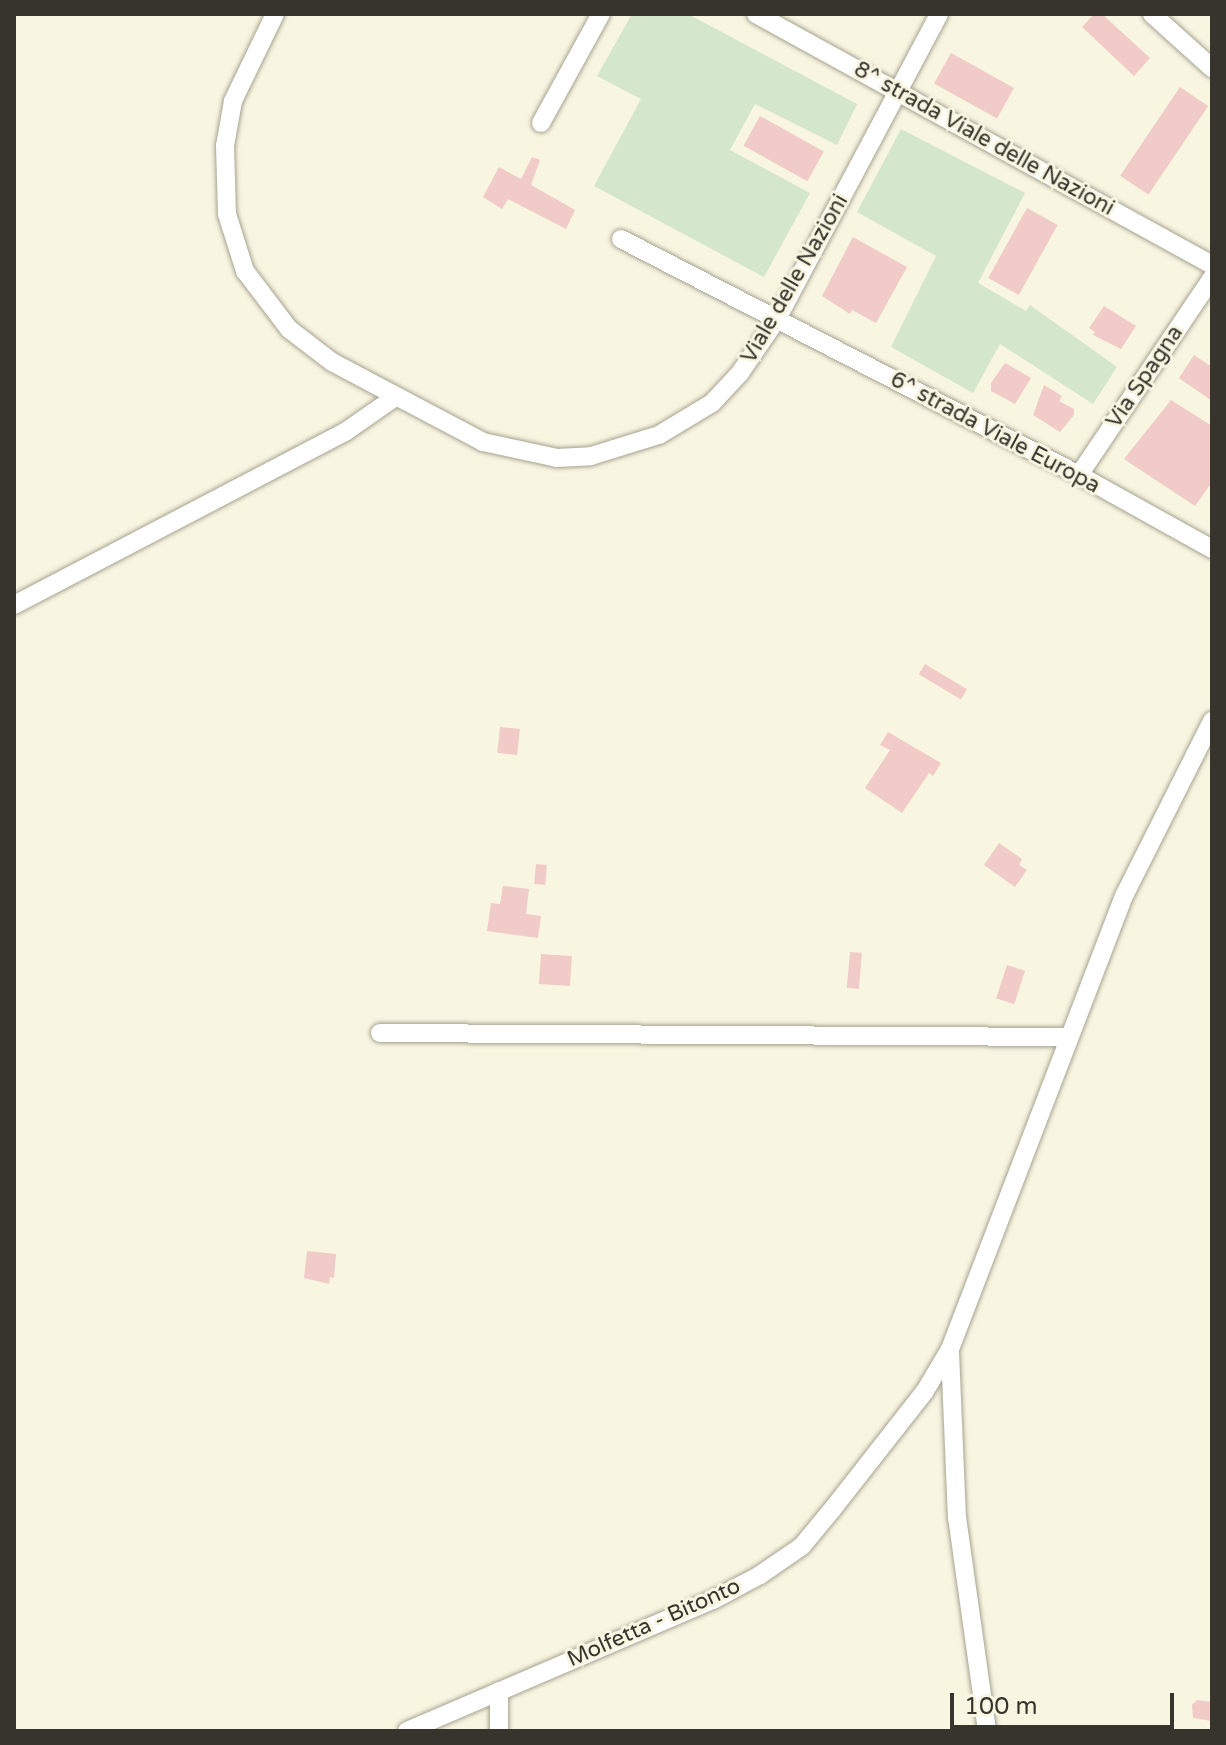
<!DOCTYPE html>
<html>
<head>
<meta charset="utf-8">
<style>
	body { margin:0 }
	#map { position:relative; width:1226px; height:1745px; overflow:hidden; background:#f8f5e1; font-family:"Varela Round",sans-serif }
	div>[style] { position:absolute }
	.green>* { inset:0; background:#d4e6cb }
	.building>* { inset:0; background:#f0cbc7; transform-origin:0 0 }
	.roads { filter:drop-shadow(0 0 2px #a7a391) drop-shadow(0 0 2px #a7a391) }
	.minor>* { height:18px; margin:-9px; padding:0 9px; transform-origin:9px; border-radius:9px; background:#fff }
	span { translate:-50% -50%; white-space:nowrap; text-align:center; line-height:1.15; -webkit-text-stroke:6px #f8f5e1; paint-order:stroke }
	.street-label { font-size:22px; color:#36342d }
	.frame { position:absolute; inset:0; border:16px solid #36342d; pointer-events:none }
	.scale { position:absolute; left:950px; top:1693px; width:224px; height:36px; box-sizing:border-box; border:4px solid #36342d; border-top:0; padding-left:10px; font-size:24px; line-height:28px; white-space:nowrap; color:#36342d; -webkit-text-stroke:6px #f8f5e1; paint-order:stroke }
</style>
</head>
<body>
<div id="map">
	<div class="green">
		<div style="clip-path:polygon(632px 14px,688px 14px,857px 104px,837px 145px,755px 104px,730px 150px,810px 193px,764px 277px,594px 186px,641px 99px,597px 76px)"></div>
		<div style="clip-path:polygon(901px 129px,1025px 193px,978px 283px,1026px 311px,1030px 305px,1117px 367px,1093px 404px,1000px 344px,973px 393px,891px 347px,936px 256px,857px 212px)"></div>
	</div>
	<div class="building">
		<div style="clip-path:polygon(1094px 14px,1102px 14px,1150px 58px,1134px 76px,1082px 27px)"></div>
		<div style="left:951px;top:53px;width:72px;height:35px;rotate:29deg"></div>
		<div style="left:1180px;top:87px;width:34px;height:107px;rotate:34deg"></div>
		<div style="left:760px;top:116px;width:73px;height:34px;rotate:29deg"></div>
		<div style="clip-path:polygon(532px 157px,540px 160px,531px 185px,575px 210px,566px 229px,508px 199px,502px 209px,483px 197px,499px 167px,521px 179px)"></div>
		<div style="left:1027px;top:208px;width:35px;height:80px;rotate:29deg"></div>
		<div style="clip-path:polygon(853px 237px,907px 267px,876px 323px,852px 310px,850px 314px,822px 296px)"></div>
		<div style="clip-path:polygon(1104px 306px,1136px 326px,1121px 349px,1093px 335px,1095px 332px,1089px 328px)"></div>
		<div style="clip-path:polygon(1194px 355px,1212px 367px,1212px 401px,1179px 378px)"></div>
		<div style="clip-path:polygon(1005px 363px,1031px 378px,1015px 404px,991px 391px,991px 383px)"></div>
		<div style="clip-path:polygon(1044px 385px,1062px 396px,1059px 401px,1074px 409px,1074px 415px,1060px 432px,1033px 415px)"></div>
		<div style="clip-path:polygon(1171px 400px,1212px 426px,1212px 482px,1195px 506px,1124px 459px)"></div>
		<div style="left:925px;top:664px;width:49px;height:12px;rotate:31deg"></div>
		<div style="left:500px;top:727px;width:20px;height:26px;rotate:6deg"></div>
		<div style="clip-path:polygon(888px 732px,941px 763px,933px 776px,929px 773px,902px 813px,865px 788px,890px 750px,880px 745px)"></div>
		<div style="clip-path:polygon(999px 843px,1022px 859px,1019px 865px,1027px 870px,1015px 887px,984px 865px)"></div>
		<div style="left:536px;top:864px;width:11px;height:20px;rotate:5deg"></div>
		<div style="clip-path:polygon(503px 886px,529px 889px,526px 914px,541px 916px,538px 938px,487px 931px,491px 903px,500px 904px)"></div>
		<div style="left:850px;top:952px;width:12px;height:36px;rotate:5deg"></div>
		<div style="left:541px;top:954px;width:31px;height:30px;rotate:4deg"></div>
		<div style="left:1007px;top:965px;width:19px;height:35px;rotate:18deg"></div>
		<div style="clip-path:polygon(307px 1251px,336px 1254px,334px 1278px,330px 1277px,329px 1284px,304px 1278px)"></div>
		<div style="clip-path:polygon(1197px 1700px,1212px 1702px,1212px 1721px,1193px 1718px,1192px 1705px)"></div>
	</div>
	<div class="roads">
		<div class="minor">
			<div style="left:275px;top:14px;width:97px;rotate:115.8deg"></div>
			<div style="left:233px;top:101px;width:46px;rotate:100.1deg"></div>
			<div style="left:225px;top:146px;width:68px;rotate:88.3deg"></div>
			<div style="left:227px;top:214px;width:60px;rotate:72.5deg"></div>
			<div style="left:245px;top:271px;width:73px;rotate:52.8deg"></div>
			<div style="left:289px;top:329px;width:54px;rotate:37.5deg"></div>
			<div style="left:332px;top:362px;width:171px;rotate:27.9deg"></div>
			<div style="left:483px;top:442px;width:76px;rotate:12.2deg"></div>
			<div style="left:557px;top:458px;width:34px;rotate:-3deg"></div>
			<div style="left:591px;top:456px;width:71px;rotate:-17.2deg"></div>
			<div style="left:659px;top:435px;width:62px;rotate:-31.1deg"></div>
			<div style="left:712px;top:403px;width:41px;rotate:-47deg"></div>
			<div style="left:740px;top:373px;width:65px;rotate:-55.6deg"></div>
			<div style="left:777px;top:319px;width:345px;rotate:-62deg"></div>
			<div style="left:756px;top:14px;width:521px;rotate:28.83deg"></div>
			<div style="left:1152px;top:14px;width:81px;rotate:42deg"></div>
			<div style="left:541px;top:123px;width:124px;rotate:-61.2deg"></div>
			<div style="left:621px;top:239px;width:515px;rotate:27.26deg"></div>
			<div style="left:1079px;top:475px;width:152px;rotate:29.1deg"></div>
			<div style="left:1079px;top:475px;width:238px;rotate:-56deg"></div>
			<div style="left:14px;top:605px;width:373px;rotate:-27.6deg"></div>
			<div style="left:345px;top:432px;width:60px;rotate:-34.8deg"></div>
			<div style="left:380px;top:1033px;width:689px;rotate:0.33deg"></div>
			<div style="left:950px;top:1352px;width:165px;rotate:87.6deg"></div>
			<div style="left:957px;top:1517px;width:216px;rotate:82deg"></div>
			<div style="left:499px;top:1691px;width:40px;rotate:90deg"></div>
			<div style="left:407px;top:1731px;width:333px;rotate:-23.2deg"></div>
			<div style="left:713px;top:1600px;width:53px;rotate:-28deg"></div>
			<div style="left:760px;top:1575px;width:51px;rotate:-34.6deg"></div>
			<div style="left:802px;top:1546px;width:45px;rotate:-50.4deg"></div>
			<div style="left:831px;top:1511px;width:152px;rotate:-51.9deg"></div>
			<div style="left:925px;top:1391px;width:49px;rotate:-59.2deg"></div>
			<div style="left:950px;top:1349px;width:487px;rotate:-69deg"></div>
			<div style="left:1125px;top:894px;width:194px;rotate:-63.3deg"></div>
		</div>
	</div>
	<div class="street-label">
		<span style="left:984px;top:139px;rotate:29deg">8^ strada Viale delle Nazioni</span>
		<span style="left:795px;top:279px;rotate:-60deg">Viale delle Nazioni</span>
		<span style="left:1145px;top:377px;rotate:-56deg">Via Spagna</span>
		<span style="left:995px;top:433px;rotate:28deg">6^ strada Viale Europa</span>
		<span style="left:654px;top:1623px;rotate:-24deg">Molfetta - Bitonto</span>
	</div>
	<div class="frame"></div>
	<div class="scale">100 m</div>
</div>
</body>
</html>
